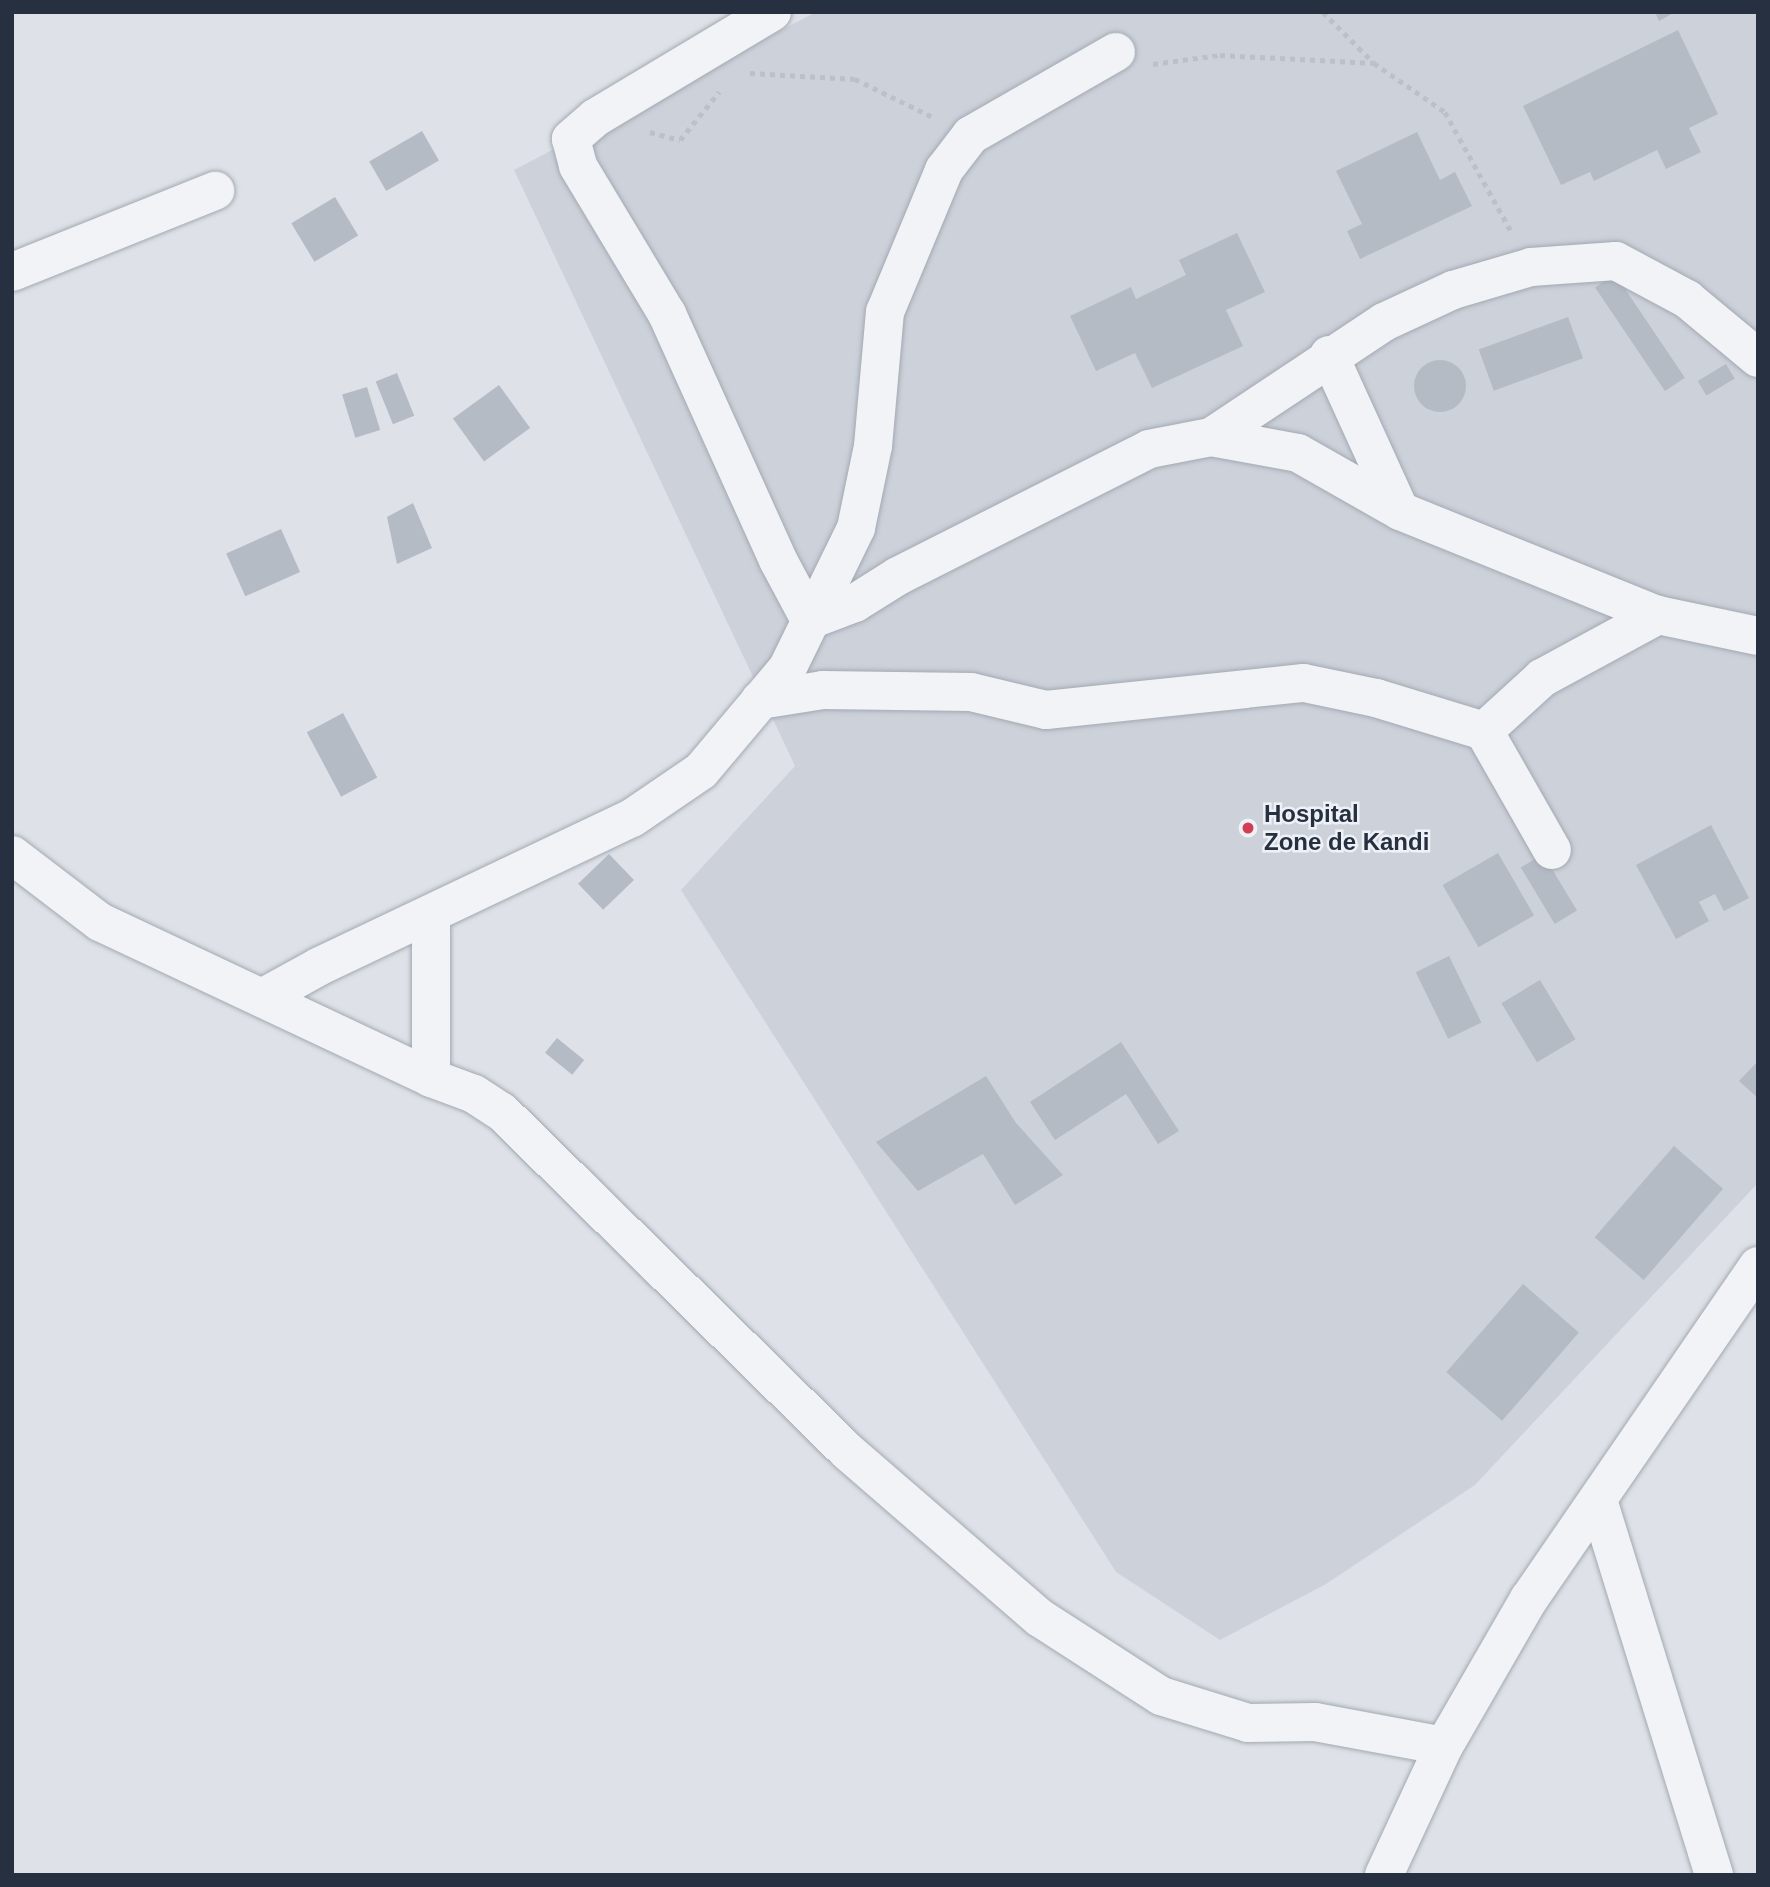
<!DOCTYPE html>
<html>
<head>
<meta charset="utf-8">
<style>
	body { margin:0 }
	#map { position:relative; width:1770px; height:1887px; overflow:hidden; background:#dee2e8; font-family:Arial,sans-serif }
	div>[style] { position:absolute }
	.built>* { inset:0; background:#ccd1da }
	.building>* { inset:0; background:#b5bbc5; transform-origin:0 0 }
	.round { border-radius:50% }
	.path>* { height:4.5px; margin-top:-2.25px; transform-origin:0; background:repeating-linear-gradient(90deg,#bcc0c7 0 5px,transparent 0 10px) }
	.roads { filter:drop-shadow(0 0 2px #a3a9b2) drop-shadow(0 0 2px #a3a9b2) }
	.minor>* { height:38px; margin:-19px; padding:0 19px; transform-origin:19px; border-radius:19px; background:#f1f3f6 }
	.dots>* { width:19px; height:19px; translate:-50% -50%; box-sizing:border-box; border:4px solid #eef1f6; border-radius:50% }
	span { translate:-50% -50%; white-space:nowrap; text-align:center; line-height:1.15; -webkit-text-stroke:5px #eef1f6; paint-order:stroke }
	.poi-label { font-size:24px; color:#273040; font-weight:700 }
	.left { translate:0 -50%; text-align:left }
	.frame { position:absolute; inset:0; border:14px solid #273040; pointer-events:none }
</style>
</head>
<body>
<div id="map">
	<div class="built">
		<div style="clip-path:polygon(816px 12px,1758px 12px,1758px 1183px,1475px 1485px,1326px 1584px,1220px 1640px,1116px 1572px,681px 890px,795px 766px,514px 170px)"></div>
	</div>
	<div class="building">
		<div style="clip-path:polygon(1655px 12px,1675px 12px,1659px 21px)"></div>
		<div style="clip-path:polygon(1678px 30px,1718px 114px,1689px 128px,1701px 152px,1666px 169px,1657px 150px,1594px 181px,1590px 172px,1561px 185px,1523px 106px)"></div>
		<div style="left:422px;top:131px;width:34px;height:61px;rotate:60deg"></div>
		<div style="clip-path:polygon(1417px 132px,1440px 180px,1455px 172px,1472px 206px,1360px 259px,1347px 231px,1362px 224px,1336px 171px)"></div>
		<div style="left:335px;top:197px;width:45px;height:51px;rotate:59deg"></div>
		<div style="clip-path:polygon(1237px 233px,1265px 292px,1226px 310px,1243px 346px,1152px 388px,1135px 353px,1096px 371px,1070px 316px,1131px 287px,1136px 299px,1186px 275px,1179px 260px)"></div>
		<div style="left:1615px;top:274px;width:125px;height:24px;rotate:56deg"></div>
		<div style="left:1568px;top:317px;width:44px;height:95px;rotate:70deg"></div>
		<div class="round" style="left:1414px;top:360px;width:52px;height:52px"></div>
		<div style="left:1726px;top:364px;width:17px;height:33px;rotate:59deg"></div>
		<div style="left:397px;top:373px;width:46px;height:23px;rotate:68deg"></div>
		<div style="left:499px;top:385px;width:53px;height:57px;rotate:54deg"></div>
		<div style="left:367px;top:387px;width:45px;height:26px;rotate:73deg"></div>
		<div style="clip-path:polygon(413px 503px,432px 548px,397px 564px,387px 517px)"></div>
		<div style="left:281px;top:529px;width:47px;height:60px;rotate:66deg"></div>
		<div style="left:343px;top:713px;width:73px;height:41px;rotate:62deg"></div>
		<div style="clip-path:polygon(1711px 825px,1749px 898px,1724px 911px,1715px 894px,1699px 902px,1709px 921px,1676px 939px,1636px 865px)"></div>
		<div style="left:1498px;top:853px;width:72px;height:64px;rotate:60deg"></div>
		<div style="left:609px;top:854px;width:36px;height:43px;rotate:46deg"></div>
		<div style="left:1543px;top:854px;width:66px;height:26px;rotate:59deg"></div>
		<div style="left:1449px;top:956px;width:74px;height:37px;rotate:64deg"></div>
		<div style="left:1540px;top:980px;width:69px;height:45px;rotate:59deg"></div>
		<div style="left:557px;top:1038px;width:35px;height:19px;rotate:39deg"></div>
		<div style="clip-path:polygon(1121px 1042px,1179px 1131px,1158px 1144px,1126px 1094px,1055px 1140px,1030px 1102px)"></div>
		<div style="clip-path:polygon(1758px 1061px,1758px 1098px,1739px 1081px)"></div>
		<div style="clip-path:polygon(986px 1076px,1016px 1123px,1063px 1175px,1015px 1205px,983px 1154px,918px 1191px,876px 1142px)"></div>
		<div style="left:1674px;top:1146px;width:65px;height:121px;rotate:41deg"></div>
		<div style="left:1523px;top:1284px;width:74px;height:117px;rotate:41deg"></div>
	</div>
	<div class="path">
		<div style="left:1323px;top:12px;width:72px;rotate:45deg"></div>
		<div style="left:1153px;top:64px;width:68px;rotate:-7.7deg"></div>
		<div style="left:1220px;top:55px;width:154px;rotate:3deg"></div>
		<div style="left:1374px;top:63px;width:86px;rotate:34.6deg"></div>
		<div style="left:1445px;top:112px;width:138px;rotate:61deg"></div>
		<div style="left:750px;top:73px;width:105px;rotate:3.3deg"></div>
		<div style="left:855px;top:79px;width:89px;rotate:26deg"></div>
		<div style="left:650px;top:132px;width:31px;rotate:15deg"></div>
		<div style="left:680px;top:140px;width:62px;rotate:-50.9deg"></div>
	</div>
	<div class="roads">
		<div class="minor">
			<div style="left:772px;top:12px;width:206px;rotate:149.1deg"></div>
			<div style="left:595px;top:118px;width:32px;rotate:139deg"></div>
			<div style="left:571px;top:139px;width:28px;rotate:75deg"></div>
			<div style="left:578px;top:166px;width:173px;rotate:59deg"></div>
			<div style="left:667px;top:314px;width:270px;rotate:65.7deg"></div>
			<div style="left:778px;top:560px;width:68px;rotate:61.9deg"></div>
			<div style="left:810px;top:620px;width:48px;rotate:-20.7deg"></div>
			<div style="left:855px;top:603px;width:51px;rotate:-32.1deg"></div>
			<div style="left:898px;top:576px;width:281px;rotate:-26.8deg"></div>
			<div style="left:1149px;top:449px;width:63px;rotate:-11deg"></div>
			<div style="left:1211px;top:437px;width:88px;rotate:10.4deg"></div>
			<div style="left:1298px;top:453px;width:117px;rotate:29.6deg"></div>
			<div style="left:12px;top:272px;width:219px;rotate:-21.8deg"></div>
			<div style="left:1329px;top:355px;width:171px;rotate:65.5deg"></div>
			<div style="left:1400px;top:511px;width:278px;rotate:22deg"></div>
			<div style="left:1658px;top:615px;width:102px;rotate:11.9deg"></div>
			<div style="left:1211px;top:437px;width:208px;rotate:-33.6deg"></div>
			<div style="left:1384px;top:322px;width:76px;rotate:-24.9deg"></div>
			<div style="left:1453px;top:290px;width:81px;rotate:-16.4deg"></div>
			<div style="left:1531px;top:267px;width:85px;rotate:-4deg"></div>
			<div style="left:1616px;top:261px;width:81px;rotate:28.2deg"></div>
			<div style="left:1687px;top:299px;width:92px;rotate:39.7deg"></div>
			<div style="left:760px;top:700px;width:64px;rotate:-9deg"></div>
			<div style="left:823px;top:690px;width:148px;rotate:0.8deg"></div>
			<div style="left:971px;top:692px;width:77px;rotate:13.5deg"></div>
			<div style="left:1046px;top:710px;width:259px;rotate:-6deg"></div>
			<div style="left:1304px;top:683px;width:74px;rotate:11.8deg"></div>
			<div style="left:1376px;top:698px;width:113px;rotate:17deg"></div>
			<div style="left:1484px;top:731px;width:79px;rotate:-42.4deg"></div>
			<div style="left:1542px;top:678px;width:132px;rotate:-28.5deg"></div>
			<div style="left:1484px;top:731px;width:137px;rotate:60.3deg"></div>
			<div style="left:12px;top:855px;width:111px;rotate:37.3deg"></div>
			<div style="left:100px;top:922px;width:366px;rotate:25.2deg"></div>
			<div style="left:431px;top:1078px;width:46px;rotate:20.4deg"></div>
			<div style="left:474px;top:1094px;width:33px;rotate:33deg"></div>
			<div style="left:502px;top:1112px;width:484px;rotate:44.5deg"></div>
			<div style="left:847px;top:1451px;width:255px;rotate:40.9deg"></div>
			<div style="left:1040px;top:1618px;width:144px;rotate:32.8deg"></div>
			<div style="left:1161px;top:1696px;width:91px;rotate:17.2deg"></div>
			<div style="left:1248px;top:1723px;width:67px;rotate:-0.9deg"></div>
			<div style="left:1315px;top:1722px;width:131px;rotate:10.5deg"></div>
			<div style="left:262px;top:998px;width:66px;rotate:-28.9deg"></div>
			<div style="left:320px;top:966px;width:345px;rotate:-25.4deg"></div>
			<div style="left:632px;top:818px;width:83px;rotate:-34.3deg"></div>
			<div style="left:701px;top:771px;width:133px;rotate:-49.9deg"></div>
			<div style="left:787px;top:669px;width:157px;rotate:-63.9deg"></div>
			<div style="left:856px;top:528px;width:84px;rotate:-78.3deg"></div>
			<div style="left:873px;top:446px;width:135px;rotate:-84.9deg"></div>
			<div style="left:885px;top:312px;width:154px;rotate:-67.4deg"></div>
			<div style="left:944px;top:170px;width:44px;rotate:-52.4deg"></div>
			<div style="left:971px;top:135px;width:167px;rotate:-29.8deg"></div>
			<div style="left:431px;top:1078px;width:164px;rotate:-90deg"></div>
			<div style="left:1598px;top:1500px;width:393px;rotate:72.8deg"></div>
			<div style="left:1384px;top:1875px;width:142px;rotate:-65.1deg"></div>
			<div style="left:1444px;top:1746px;width:170px;rotate:-60deg"></div>
			<div style="left:1529px;top:1599px;width:404px;rotate:-55.5deg"></div>
		</div>
	</div>
	<div class="dots">
		<div style="left:1248px;top:828px;background:#d23e55"></div>
	</div>
	<div class="poi-label">
		<span class="left" style="left:1264px;top:828px">Hospital<br>Zone de Kandi</span>
	</div>
	<div class="frame"></div>
</div>
</body>
</html>
